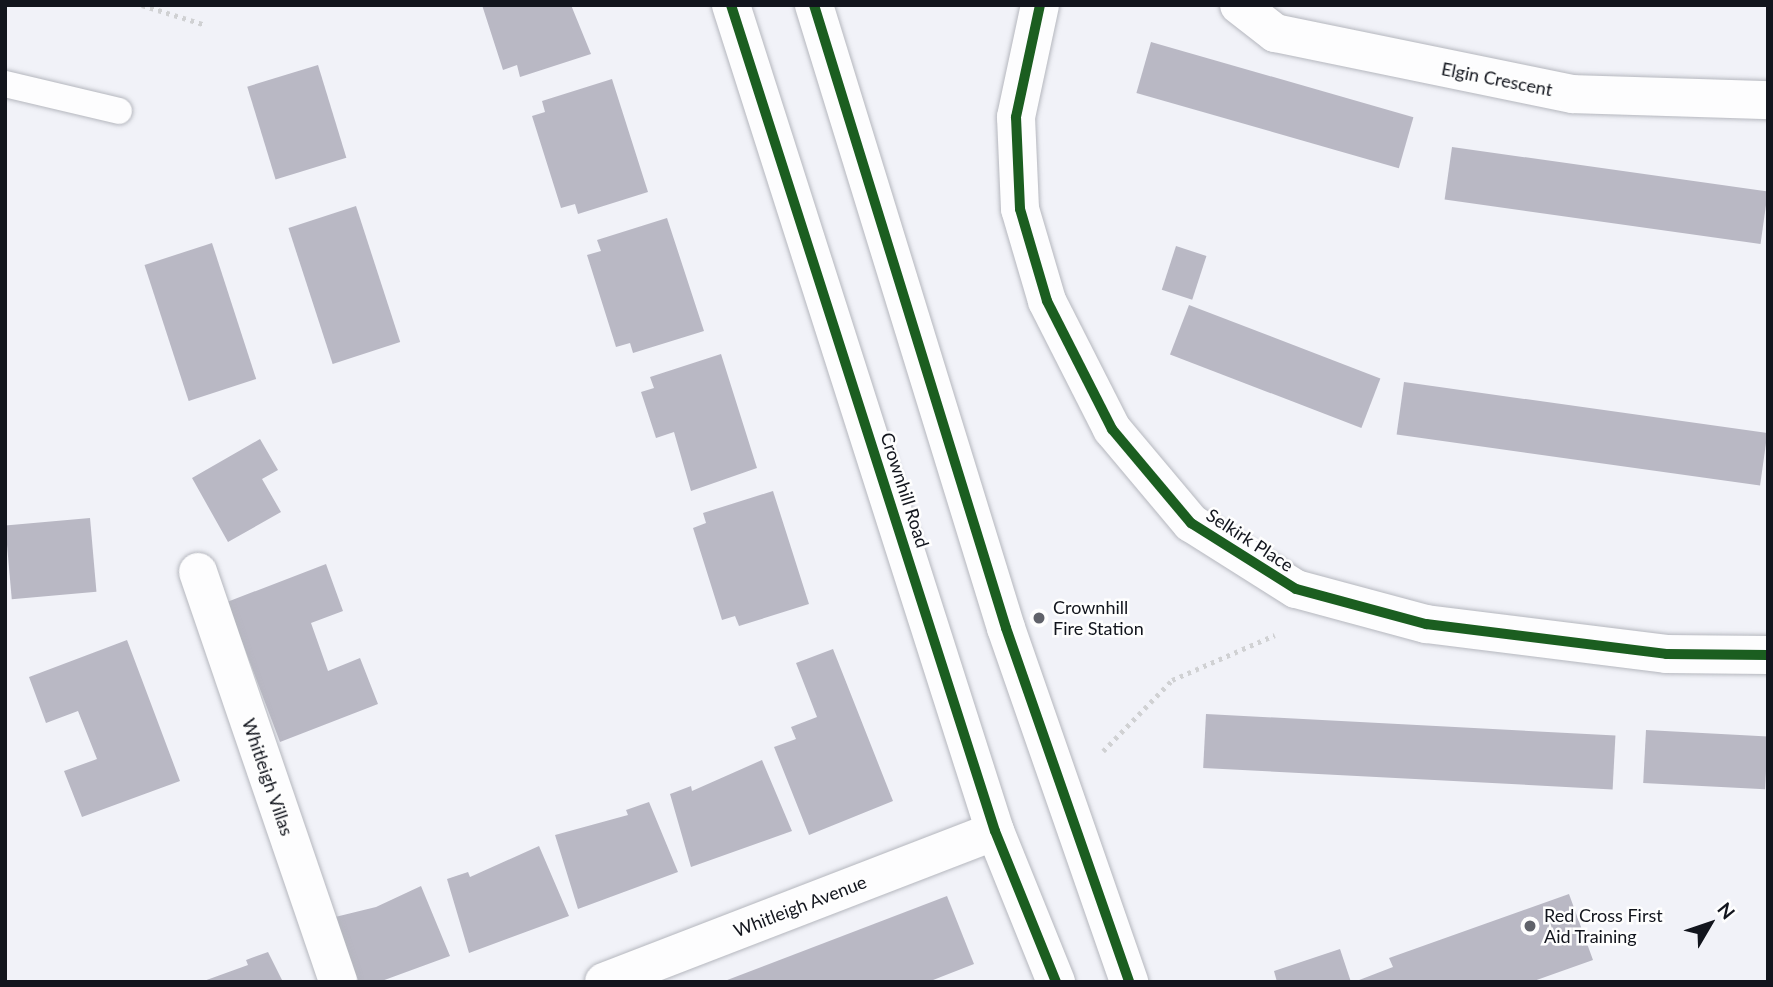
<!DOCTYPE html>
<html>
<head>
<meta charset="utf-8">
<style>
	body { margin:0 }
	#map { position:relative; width:1773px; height:987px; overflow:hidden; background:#f1f2f8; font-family:Lato,sans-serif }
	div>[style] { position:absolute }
	.building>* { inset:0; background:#b9b8c4; transform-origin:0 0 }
	.path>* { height:4.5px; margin-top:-2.25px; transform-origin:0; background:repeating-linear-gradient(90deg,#d0d1d3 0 3.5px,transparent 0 8.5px) }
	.roads { filter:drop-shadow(0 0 2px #b5b7be) drop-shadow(0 0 2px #b5b7be) }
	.lane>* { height:26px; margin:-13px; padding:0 13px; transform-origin:13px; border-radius:13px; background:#fdfdfe }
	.street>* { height:38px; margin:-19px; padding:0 19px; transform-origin:19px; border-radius:19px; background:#fdfdfe }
	.secondary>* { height:38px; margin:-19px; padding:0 19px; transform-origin:19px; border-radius:19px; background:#fdfdfe }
	.cycleway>* { height:10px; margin:-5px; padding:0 5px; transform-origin:5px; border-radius:5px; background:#1b5e20 }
	.dots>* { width:19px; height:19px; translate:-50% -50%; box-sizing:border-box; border:4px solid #fefefe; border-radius:50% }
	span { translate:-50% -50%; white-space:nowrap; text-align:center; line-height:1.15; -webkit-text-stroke:5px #fefefe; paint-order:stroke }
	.street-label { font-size:18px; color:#12151d }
	.poi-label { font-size:18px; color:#12151d }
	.left { translate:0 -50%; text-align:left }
	.frame { position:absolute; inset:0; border:7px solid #12151d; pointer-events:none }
	.north { position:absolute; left:1675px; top:889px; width:70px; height:70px; -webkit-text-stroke:5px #fefefe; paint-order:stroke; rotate:51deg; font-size:19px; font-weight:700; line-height:28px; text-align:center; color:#12151d }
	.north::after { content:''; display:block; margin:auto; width:24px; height:32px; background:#12151d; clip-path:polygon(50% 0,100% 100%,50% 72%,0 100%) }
</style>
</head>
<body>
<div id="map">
	<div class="building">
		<div style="clip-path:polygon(482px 5px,571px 5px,591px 54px,520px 77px,517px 65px,503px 70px)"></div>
		<div style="left:1151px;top:42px;width:273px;height:53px;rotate:16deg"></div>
		<div style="left:318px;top:65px;width:97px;height:74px;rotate:73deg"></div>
		<div style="clip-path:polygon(612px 79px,648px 192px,578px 214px,575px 204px,561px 208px,532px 116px,545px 112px,542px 101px)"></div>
		<div style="left:1452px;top:147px;width:319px;height:53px;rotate:8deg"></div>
		<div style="left:356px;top:206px;width:143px;height:71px;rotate:72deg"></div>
		<div style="clip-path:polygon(667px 218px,704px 331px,633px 353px,630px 343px,616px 347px,587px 255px,601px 251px,597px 240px)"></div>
		<div style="left:212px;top:243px;width:143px;height:71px;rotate:72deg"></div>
		<div style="left:1176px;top:246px;width:32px;height:46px;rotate:18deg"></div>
		<div style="left:1189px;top:305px;width:205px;height:53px;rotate:21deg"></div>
		<div style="clip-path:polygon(721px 354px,757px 468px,691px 491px,674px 432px,656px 438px,641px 392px,654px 388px,650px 377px)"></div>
		<div style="left:1404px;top:382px;width:367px;height:53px;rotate:8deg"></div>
		<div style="clip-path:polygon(260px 439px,278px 470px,262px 479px,281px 512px,228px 542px,192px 478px)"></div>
		<div style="clip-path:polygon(773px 491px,809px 604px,739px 626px,735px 616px,722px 620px,693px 528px,706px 523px,703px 513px)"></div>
		<div style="left:90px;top:518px;width:74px;height:85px;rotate:85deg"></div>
		<div style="clip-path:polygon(326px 564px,343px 611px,311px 623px,328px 671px,360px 658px,378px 704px,280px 742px,227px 602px)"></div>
		<div style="clip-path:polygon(127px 640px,180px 781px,82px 817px,64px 771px,97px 759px,78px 711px,46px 723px,29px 677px)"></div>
		<div style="clip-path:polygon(833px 649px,893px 801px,809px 835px,774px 747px,796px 739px,791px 727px,817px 717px,796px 663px)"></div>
		<div style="left:1206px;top:714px;width:410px;height:54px;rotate:3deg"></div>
		<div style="left:1646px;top:730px;width:122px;height:53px;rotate:3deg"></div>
		<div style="clip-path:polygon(762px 760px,792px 831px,691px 867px,670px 794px,691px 786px,692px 791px)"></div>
		<div style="clip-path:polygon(649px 802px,678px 872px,578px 909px,555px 835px,628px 815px,626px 810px)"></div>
		<div style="clip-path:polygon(539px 846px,569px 916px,469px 953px,447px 879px,468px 872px,470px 877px)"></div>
		<div style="clip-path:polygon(421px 886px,450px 956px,379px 982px,346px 982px,327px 919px,376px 907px)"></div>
		<div style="clip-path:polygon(1569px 894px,1593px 960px,1531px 982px,1354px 982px,1393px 967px,1389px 958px)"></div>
		<div style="clip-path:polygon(947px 896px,974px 964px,928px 982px,722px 982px)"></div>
		<div style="clip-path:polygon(1340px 949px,1351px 982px,1277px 982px,1274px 971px)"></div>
		<div style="clip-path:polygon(268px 952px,283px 982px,201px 982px,248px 965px,246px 960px)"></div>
	</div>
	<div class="path">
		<div style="left:142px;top:5px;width:64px;rotate:17.3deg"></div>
		<div style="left:1103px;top:751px;width:99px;rotate:-45.8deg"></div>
		<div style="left:1172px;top:680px;width:112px;rotate:-23.6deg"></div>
	</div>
	<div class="roads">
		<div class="lane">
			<div style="left:5px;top:84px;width:117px;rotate:13.3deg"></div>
		</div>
		<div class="street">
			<div style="left:1040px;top:5px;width:115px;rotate:102.1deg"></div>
			<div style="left:1016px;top:117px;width:92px;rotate:87.5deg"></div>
			<div style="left:1020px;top:209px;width:96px;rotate:73.6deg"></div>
			<div style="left:1047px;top:301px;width:144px;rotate:63.1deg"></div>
			<div style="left:1112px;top:429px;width:123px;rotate:50deg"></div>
			<div style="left:1191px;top:523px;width:124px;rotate:32.2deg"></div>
			<div style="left:1296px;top:589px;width:135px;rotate:15.1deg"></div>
			<div style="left:1426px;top:624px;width:242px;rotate:7.1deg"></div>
			<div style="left:1666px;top:654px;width:102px;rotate:0.6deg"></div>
			<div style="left:1239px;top:5px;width:46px;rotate:37.9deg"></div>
			<div style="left:1275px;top:33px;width:304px;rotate:11.6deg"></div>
			<div style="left:1573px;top:94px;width:195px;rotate:1.8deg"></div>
			<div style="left:198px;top:572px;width:433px;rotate:71.1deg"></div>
			<div style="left:604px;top:982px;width:419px;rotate:-21.1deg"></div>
		</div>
		<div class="secondary">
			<div style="left:731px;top:5px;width:867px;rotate:72.28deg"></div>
			<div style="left:995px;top:831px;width:163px;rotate:68deg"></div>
			<div style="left:814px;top:5px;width:652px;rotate:72.87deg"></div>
			<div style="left:1006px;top:628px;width:375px;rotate:70.8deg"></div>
		</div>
	</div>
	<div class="cycleway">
		<div style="left:731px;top:5px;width:867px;rotate:72.28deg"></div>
		<div style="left:995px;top:831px;width:163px;rotate:68deg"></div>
		<div style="left:814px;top:5px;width:652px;rotate:72.87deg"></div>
		<div style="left:1006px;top:628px;width:375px;rotate:70.8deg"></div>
		<div style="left:1040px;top:5px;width:115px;rotate:102.1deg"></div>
		<div style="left:1016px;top:117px;width:92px;rotate:87.5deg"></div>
		<div style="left:1020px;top:209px;width:96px;rotate:73.6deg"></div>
		<div style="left:1047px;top:301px;width:144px;rotate:63.1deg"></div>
		<div style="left:1112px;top:429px;width:123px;rotate:50deg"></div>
		<div style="left:1191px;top:523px;width:124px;rotate:32.2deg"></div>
		<div style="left:1296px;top:589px;width:135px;rotate:15.1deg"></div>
		<div style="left:1426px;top:624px;width:242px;rotate:7.1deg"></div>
		<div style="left:1666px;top:654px;width:102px;rotate:0.6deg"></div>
	</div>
	<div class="dots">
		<div style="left:1039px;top:618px;background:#60626a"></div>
		<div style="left:1530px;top:926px;background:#60626a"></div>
	</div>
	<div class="street-label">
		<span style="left:1497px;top:79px;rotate:11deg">Elgin Crescent</span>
		<span style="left:905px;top:490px;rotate:72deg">Crownhill Road</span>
		<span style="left:1250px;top:540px;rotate:33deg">Selkirk Place</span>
		<span style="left:268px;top:777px;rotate:71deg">Whitleigh Villas</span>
		<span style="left:800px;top:906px;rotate:-21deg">Whitleigh Avenue</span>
	</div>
	<div class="poi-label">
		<span class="left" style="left:1053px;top:618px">Crownhill<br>Fire Station</span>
		<span class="left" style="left:1544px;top:926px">Red Cross First<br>Aid Training</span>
	</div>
	<div class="frame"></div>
	<div class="north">N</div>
</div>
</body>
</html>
